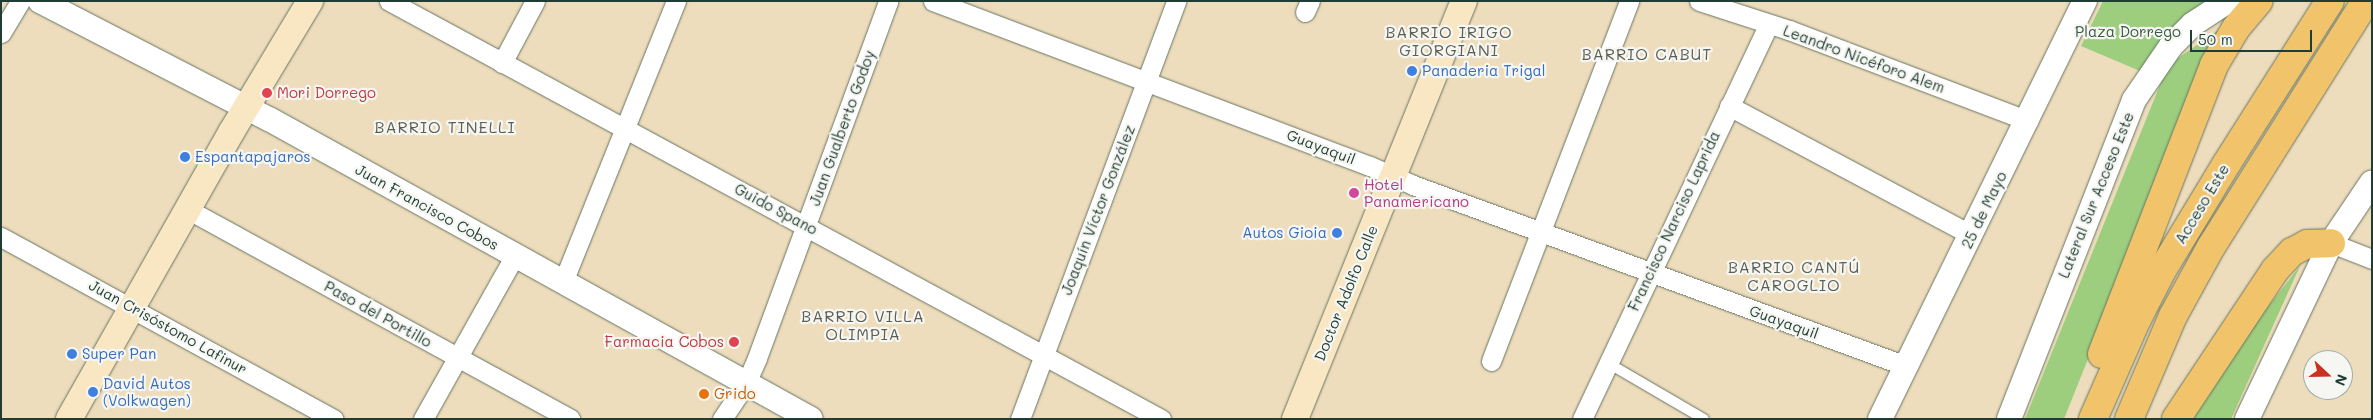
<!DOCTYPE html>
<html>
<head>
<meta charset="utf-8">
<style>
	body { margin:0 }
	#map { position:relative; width:2373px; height:420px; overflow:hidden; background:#eeddbc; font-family:Mali,sans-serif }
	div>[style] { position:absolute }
	.green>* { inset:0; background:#9cce7e }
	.roads { filter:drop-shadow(0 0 1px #677564) drop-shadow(0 0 1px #677564) }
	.service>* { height:10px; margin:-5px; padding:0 5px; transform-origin:5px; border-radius:5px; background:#fff }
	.minor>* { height:19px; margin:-9.5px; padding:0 9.5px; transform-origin:9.5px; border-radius:9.5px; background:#fff }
	.tertiary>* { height:24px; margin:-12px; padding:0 12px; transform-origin:12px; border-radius:12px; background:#fff }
	.secondary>* { height:26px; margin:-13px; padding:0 13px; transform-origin:13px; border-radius:13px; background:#f9e7c3 }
	.motorway>* { height:28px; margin:-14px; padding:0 14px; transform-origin:14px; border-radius:14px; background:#f1c36a }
	.dots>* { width:14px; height:14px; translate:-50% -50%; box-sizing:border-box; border:2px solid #f6f6f2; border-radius:50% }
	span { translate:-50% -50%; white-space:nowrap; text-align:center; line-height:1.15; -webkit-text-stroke:4.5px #f6f6f2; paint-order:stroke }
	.park-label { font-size:15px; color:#385a43 }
	.street-label { font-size:15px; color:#1f3d34 }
	.shop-label { font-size:15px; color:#366cbe }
	.left { translate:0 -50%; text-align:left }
	.right { translate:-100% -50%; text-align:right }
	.health-label { font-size:15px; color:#be3a42 }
	.hotel-label { font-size:15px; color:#b23c85 }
	.food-label { font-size:15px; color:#c56008 }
	.neighbourhood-label { font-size:16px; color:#5c5f54; letter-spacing:1px }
	.frame { position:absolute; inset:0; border:2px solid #1f3d34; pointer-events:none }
	.north { position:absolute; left:2303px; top:350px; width:50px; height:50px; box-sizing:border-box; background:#f6f6f2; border:1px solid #a0aca6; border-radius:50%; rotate:111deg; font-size:14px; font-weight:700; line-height:20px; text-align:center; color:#1f3d34 }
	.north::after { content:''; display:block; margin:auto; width:18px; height:22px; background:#c8321e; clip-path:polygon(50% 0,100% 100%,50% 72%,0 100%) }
	.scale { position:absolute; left:2190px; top:30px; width:122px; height:22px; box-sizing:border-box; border:2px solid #1f3d34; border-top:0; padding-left:6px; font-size:15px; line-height:18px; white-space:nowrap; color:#1f3d34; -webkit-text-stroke:4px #f6f6f2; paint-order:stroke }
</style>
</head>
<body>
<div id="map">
	<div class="green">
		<div style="clip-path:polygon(2103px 1px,2210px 1px,2162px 40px,2140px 71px,2081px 46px)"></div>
		<div style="clip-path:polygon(2220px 29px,2064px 419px,2025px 419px,2168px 65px)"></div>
		<div style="clip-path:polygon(2300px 266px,2231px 419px,2193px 419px,2259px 318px)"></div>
	</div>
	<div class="roads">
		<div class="service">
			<div style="left:1608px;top:363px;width:111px;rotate:30.3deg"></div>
		</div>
		<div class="minor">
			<div style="left:389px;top:1px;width:878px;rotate:28.43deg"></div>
			<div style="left:933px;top:1px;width:467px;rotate:20.7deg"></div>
			<div style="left:1370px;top:166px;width:47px;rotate:23.8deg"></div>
			<div style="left:1413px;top:185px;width:525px;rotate:20.16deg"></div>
			<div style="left:1699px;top:1px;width:95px;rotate:17.9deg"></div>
			<div style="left:1789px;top:30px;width:256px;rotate:20.8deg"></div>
			<div style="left:1305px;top:12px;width:12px;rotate:-66deg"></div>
			<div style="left:1px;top:33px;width:37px;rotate:-59deg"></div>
			<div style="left:502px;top:63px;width:70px;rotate:-62deg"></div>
			<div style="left:1729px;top:106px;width:275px;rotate:28deg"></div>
			<div style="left:187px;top:209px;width:437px;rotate:28.7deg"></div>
			<div style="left:1px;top:237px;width:379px;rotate:28.7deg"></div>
			<div style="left:2331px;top:243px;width:44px;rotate:21.3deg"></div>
			<div style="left:563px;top:282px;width:303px;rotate:-68.1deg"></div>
			<div style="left:1491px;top:361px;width:386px;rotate:-69deg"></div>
			<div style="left:423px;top:419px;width:188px;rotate:-60.7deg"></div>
			<div style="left:722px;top:419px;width:43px;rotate:-56.3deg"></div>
			<div style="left:746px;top:383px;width:27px;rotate:-66deg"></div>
			<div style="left:757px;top:358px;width:380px;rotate:-69.8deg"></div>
			<div style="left:1020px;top:419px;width:446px;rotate:-69.5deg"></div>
			<div style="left:1582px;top:419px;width:436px;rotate:-64.7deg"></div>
		</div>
		<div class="tertiary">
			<div style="left:40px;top:1px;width:258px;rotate:27.3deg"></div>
			<div style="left:269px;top:119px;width:619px;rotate:28.96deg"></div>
			<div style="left:1880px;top:419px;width:466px;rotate:-63.9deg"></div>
			<div style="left:2009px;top:419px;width:343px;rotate:-68.6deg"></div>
			<div style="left:2134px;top:100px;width:65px;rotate:-55.6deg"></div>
			<div style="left:2171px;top:46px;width:31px;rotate:-45deg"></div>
			<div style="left:2193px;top:24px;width:42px;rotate:-33.3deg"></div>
			<div style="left:2247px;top:419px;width:195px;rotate:-64.5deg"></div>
			<div style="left:2331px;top:243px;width:73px;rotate:-56.1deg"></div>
		</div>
		<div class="secondary">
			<div style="left:69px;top:419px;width:331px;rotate:-60.5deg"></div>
			<div style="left:232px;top:131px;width:152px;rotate:-59deg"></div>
			<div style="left:1295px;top:419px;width:451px;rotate:-68deg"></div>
		</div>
		<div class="motorway">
			<div style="left:2102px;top:354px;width:310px;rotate:-68.8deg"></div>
			<div style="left:2214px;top:65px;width:43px;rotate:-59.3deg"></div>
			<div style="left:2236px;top:28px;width:35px;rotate:-50deg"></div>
			<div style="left:2093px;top:419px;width:109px;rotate:-66.3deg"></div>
			<div style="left:2137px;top:319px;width:53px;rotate:-62.9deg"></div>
			<div style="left:2161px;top:272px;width:127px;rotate:-58.8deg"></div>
			<div style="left:2227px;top:163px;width:192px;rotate:-57.6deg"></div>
			<div style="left:2129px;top:419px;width:112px;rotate:-66.9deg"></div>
			<div style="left:2173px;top:316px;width:79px;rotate:-61.2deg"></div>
			<div style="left:2211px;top:247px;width:291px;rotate:-57.8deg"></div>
			<div style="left:2176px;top:419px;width:179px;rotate:-56.4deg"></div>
			<div style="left:2275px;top:270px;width:25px;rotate:-47deg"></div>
			<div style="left:2292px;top:252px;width:17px;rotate:-28deg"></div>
			<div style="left:2307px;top:244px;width:24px;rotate:-2deg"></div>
		</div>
	</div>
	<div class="dots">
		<div style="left:1412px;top:71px;background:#3f7fe0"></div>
		<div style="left:267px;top:93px;background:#e0444e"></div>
		<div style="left:185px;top:157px;background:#3f7fe0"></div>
		<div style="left:1354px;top:193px;background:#d1479c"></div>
		<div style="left:1337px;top:233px;background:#3f7fe0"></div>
		<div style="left:734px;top:342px;background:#e0444e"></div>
		<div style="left:72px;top:354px;background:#3f7fe0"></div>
		<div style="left:93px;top:392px;background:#3f7fe0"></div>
		<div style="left:704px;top:394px;background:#e8710a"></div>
	</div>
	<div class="park-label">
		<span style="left:2128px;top:32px">Plaza Dorrego</span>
	</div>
	<div class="street-label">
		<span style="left:1864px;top:59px;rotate:20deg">Leandro Nicéforo Alem</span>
		<span style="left:842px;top:128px;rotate:-70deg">Juan Gualberto Godoy</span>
		<span style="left:1321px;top:147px;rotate:21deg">Guayaquil</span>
		<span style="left:2096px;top:195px;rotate:-68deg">Lateral Sur Acceso Este</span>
		<span style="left:2202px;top:204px;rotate:-59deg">Acceso Este</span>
		<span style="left:427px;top:207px;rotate:29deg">Juan Francisco Cobos</span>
		<span style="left:776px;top:209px;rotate:28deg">Guido Spano</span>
		<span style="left:1098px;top:210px;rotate:-69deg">Joaquín Víctor González</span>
		<span style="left:1984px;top:210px;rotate:-64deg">25 de Mayo</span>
		<span style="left:1674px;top:221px;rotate:-65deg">Francisco Narciso Laprida</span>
		<span style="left:1346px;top:293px;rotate:-68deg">Doctor Adolfo Calle</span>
		<span style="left:378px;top:314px;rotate:29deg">Paso del Portillo</span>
		<span style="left:1784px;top:322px;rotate:20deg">Guayaquil</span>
		<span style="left:168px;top:327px;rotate:29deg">Juan Crisóstomo Lafinur</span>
	</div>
	<div class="shop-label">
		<span class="left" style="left:1422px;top:71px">Panaderia Trigal</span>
		<span class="left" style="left:195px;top:157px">Espantapajaros</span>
		<span class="right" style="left:1327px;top:233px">Autos Gioia</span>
		<span class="left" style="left:82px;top:354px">Super Pan</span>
		<span class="left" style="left:103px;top:392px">David Autos<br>(Volkwagen)</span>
	</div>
	<div class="health-label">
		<span class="left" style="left:277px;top:93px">Mori Dorrego</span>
		<span class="right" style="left:724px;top:342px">Farmacia Cobos</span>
	</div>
	<div class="hotel-label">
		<span class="left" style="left:1364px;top:193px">Hotel<br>Panamericano</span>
	</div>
	<div class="food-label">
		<span class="left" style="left:714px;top:394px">Grido</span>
	</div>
	<div class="neighbourhood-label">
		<span style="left:1449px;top:41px">BARRIO IRIGO<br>GIORGIANI</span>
		<span style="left:1647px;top:54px">BARRIO CABUT</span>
		<span style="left:445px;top:127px">BARRIO TINELLI</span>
		<span style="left:1794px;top:276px">BARRIO CANTÚ<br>CAROGLIO</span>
		<span style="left:863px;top:325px">BARRIO VILLA<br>OLIMPIA</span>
	</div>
	<div class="frame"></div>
	<div class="north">N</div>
	<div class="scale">50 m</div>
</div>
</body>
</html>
